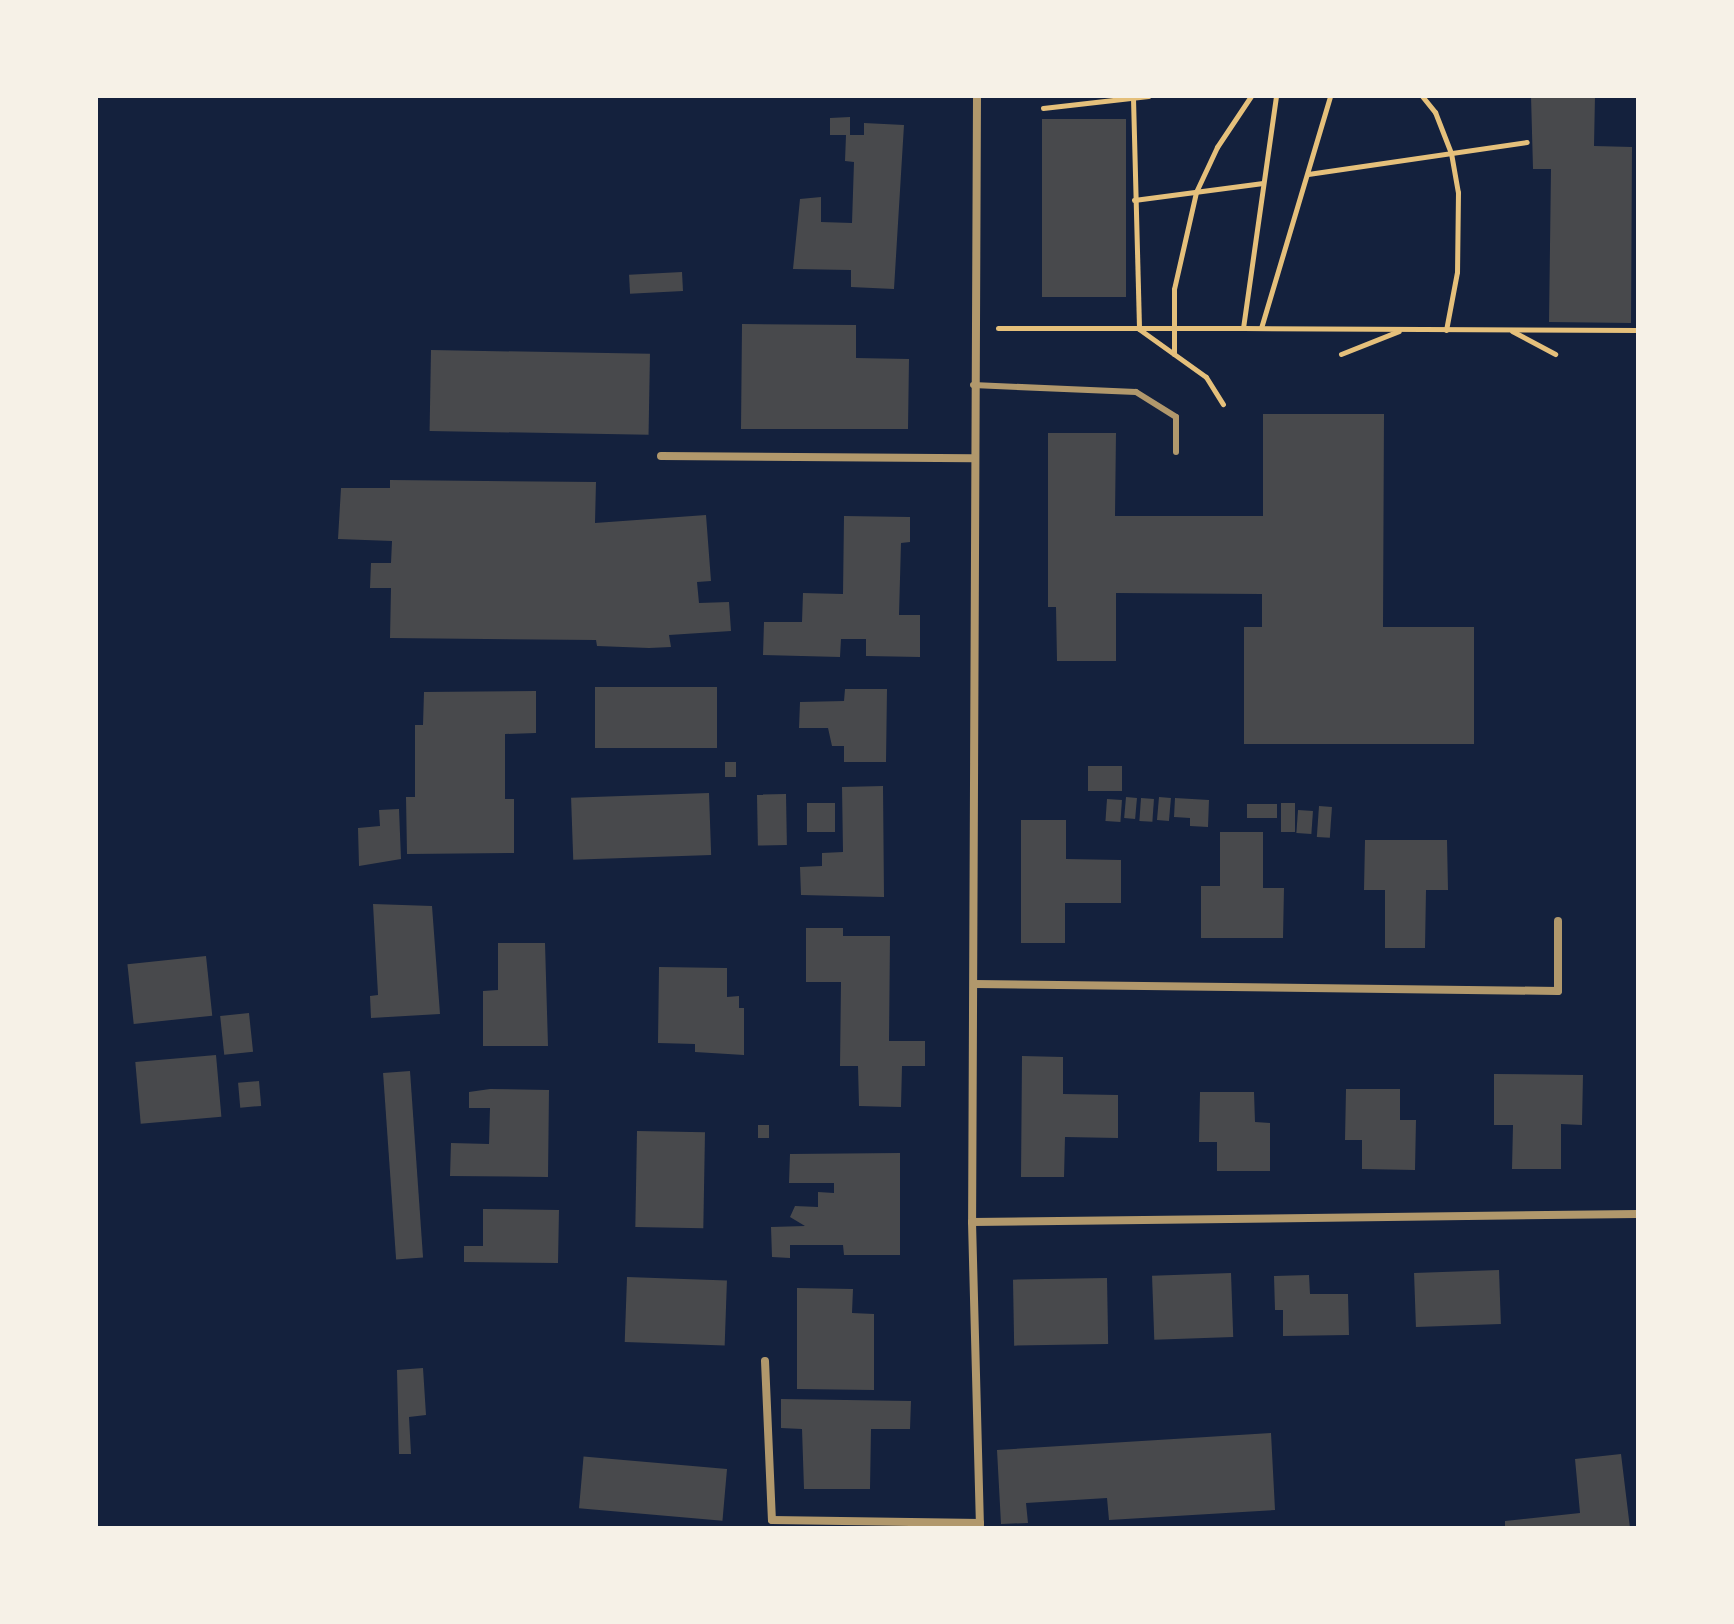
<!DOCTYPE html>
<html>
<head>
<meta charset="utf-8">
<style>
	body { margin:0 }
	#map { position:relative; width:1734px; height:1624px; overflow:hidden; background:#14213d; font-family:"Fira Sans",sans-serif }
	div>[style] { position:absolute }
	.building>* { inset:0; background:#48494c; transform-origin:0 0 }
	.path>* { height:5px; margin:-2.5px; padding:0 2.5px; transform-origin:2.5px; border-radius:2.5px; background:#e5c07b }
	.service>* { height:6px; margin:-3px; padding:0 3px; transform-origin:3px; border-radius:3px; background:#b1986c }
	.minor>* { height:8px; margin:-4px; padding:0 4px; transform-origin:4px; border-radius:4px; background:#b1986c }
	span { translate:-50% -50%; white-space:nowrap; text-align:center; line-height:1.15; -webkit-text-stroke:7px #f6f1e7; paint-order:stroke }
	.frame { position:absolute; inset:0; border:98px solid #f6f1e7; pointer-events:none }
</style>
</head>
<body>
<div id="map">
	<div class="building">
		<div style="clip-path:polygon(1531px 96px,1595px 96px,1594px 146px,1632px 147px,1631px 323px,1549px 322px,1551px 169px,1533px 169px)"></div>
		<div style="clip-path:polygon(850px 117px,850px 135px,864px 135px,864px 123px,904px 125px,894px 289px,851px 287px,851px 270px,793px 269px,800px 199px,821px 197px,821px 222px,852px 223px,854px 162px,845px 161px,846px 135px,830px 135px,830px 118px)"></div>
		<div style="left:1042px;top:119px;width:84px;height:178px"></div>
		<div style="left:682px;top:272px;width:19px;height:53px;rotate:87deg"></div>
		<div style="clip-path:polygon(742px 324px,856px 325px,856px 358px,909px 359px,908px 429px,741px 429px)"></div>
		<div style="left:431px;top:350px;width:219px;height:81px;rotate:1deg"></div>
		<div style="clip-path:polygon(1263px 414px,1384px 414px,1383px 627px,1474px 627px,1474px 744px,1244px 744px,1244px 627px,1262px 627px,1262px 594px,1116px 593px,1116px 661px,1057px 661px,1056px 607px,1048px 607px,1048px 433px,1116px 433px,1115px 516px,1263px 516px)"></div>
		<div style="clip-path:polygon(390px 480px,596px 482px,595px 523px,706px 515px,711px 581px,697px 582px,699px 603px,729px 602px,731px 631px,669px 635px,671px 647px,649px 648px,597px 646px,596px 640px,390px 638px,391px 588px,370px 588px,371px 563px,391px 563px,392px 541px,338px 539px,341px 488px,390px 488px)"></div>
		<div style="clip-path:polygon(844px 516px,910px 517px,910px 542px,901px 543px,899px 615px,920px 615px,920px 657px,866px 656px,866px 639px,841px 639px,840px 657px,763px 655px,764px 622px,802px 622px,803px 593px,843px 594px)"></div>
		<div style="left:595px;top:687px;width:122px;height:61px"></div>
		<div style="clip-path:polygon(845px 689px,887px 689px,886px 762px,844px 762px,844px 746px,832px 746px,828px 728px,799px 728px,800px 702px,844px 701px)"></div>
		<div style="clip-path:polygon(536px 691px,536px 733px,505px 734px,505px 799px,514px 799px,514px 853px,407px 854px,406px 797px,415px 797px,415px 725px,423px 725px,424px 692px)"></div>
		<div style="left:725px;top:762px;width:11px;height:15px"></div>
		<div style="left:1088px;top:766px;width:34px;height:25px"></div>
		<div style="clip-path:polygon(883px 786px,884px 897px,801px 895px,800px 867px,822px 866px,822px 853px,843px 852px,842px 787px)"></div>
		<div style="left:709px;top:793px;width:62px;height:138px;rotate:88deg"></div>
		<div style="left:786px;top:794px;width:51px;height:29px;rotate:89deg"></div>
		<div style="left:1126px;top:797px;width:11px;height:21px;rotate:5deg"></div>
		<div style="left:1159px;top:797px;width:12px;height:23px;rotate:5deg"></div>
		<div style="left:1141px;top:798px;width:13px;height:23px;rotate:4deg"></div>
		<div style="clip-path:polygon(1175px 798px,1209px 800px,1208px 827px,1190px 826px,1190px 818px,1174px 817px)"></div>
		<div style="left:1107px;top:799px;width:15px;height:22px;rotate:4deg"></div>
		<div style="left:807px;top:803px;width:28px;height:29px"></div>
		<div style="left:1281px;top:803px;width:14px;height:29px"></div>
		<div style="left:1247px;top:804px;width:30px;height:14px"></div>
		<div style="left:1319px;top:806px;width:13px;height:31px;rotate:4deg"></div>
		<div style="clip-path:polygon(399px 809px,401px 859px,359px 866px,358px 828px,380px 826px,379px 810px)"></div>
		<div style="left:1298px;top:810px;width:15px;height:23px;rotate:4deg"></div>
		<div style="clip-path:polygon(1021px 820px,1066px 820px,1066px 859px,1121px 860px,1121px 903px,1065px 903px,1065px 943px,1021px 943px)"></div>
		<div style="clip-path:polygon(1220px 832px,1263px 832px,1263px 888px,1284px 888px,1283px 938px,1201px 938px,1201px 886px,1220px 886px)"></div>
		<div style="clip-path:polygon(1365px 840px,1447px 840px,1448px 890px,1426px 890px,1425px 948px,1385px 948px,1385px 890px,1364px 890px)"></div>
		<div style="clip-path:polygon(373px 904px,432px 906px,440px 1014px,371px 1018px,370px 996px,378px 995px)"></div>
		<div style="clip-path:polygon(806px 928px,843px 928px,843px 936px,890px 936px,889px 1041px,925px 1041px,925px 1066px,902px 1066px,901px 1107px,859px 1106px,858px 1066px,840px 1066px,841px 982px,806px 982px)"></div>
		<div style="clip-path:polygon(498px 943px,545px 943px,548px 1046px,483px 1046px,483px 991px,498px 990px)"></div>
		<div style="left:206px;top:956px;width:60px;height:79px;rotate:84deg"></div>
		<div style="clip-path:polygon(659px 967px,727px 968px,727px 997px,739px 996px,739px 1008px,744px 1008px,744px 1055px,695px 1052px,695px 1044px,658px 1043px)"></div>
		<div style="left:249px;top:1013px;width:39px;height:29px;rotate:84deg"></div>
		<div style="left:216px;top:1055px;width:62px;height:81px;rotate:85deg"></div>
		<div style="clip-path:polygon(1022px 1056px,1063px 1057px,1063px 1094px,1118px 1095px,1118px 1138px,1065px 1137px,1064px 1177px,1021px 1177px)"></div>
		<div style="left:410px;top:1071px;width:187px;height:27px;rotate:86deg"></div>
		<div style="clip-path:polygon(1494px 1074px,1583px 1075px,1582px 1125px,1561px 1124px,1561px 1169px,1512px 1169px,1513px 1125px,1494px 1125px)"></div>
		<div style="left:259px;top:1081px;width:25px;height:21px;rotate:85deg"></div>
		<div style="clip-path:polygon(490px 1089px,549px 1090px,548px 1177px,450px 1176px,451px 1143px,489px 1144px,490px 1108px,469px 1108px,469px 1092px)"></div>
		<div style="clip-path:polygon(1346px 1089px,1400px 1089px,1400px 1120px,1416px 1120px,1415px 1170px,1362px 1169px,1362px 1140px,1345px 1140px)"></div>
		<div style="clip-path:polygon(1200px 1092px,1254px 1092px,1255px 1122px,1270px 1123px,1270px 1171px,1217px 1171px,1217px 1142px,1199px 1142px)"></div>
		<div style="left:758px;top:1125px;width:11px;height:13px"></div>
		<div style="left:637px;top:1131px;width:68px;height:96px;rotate:1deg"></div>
		<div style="clip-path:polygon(900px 1153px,900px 1255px,844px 1255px,843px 1245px,790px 1245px,790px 1258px,772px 1257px,771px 1227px,805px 1226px,790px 1217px,795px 1206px,818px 1207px,818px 1192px,834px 1193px,834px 1183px,789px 1183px,790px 1154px)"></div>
		<div style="clip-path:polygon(483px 1209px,559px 1210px,558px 1263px,464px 1262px,464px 1246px,483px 1246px)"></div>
		<div style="left:1499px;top:1270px;width:54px;height:85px;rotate:88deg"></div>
		<div style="left:1231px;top:1273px;width:64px;height:79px;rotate:88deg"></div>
		<div style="clip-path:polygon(1309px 1275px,1310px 1294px,1348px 1294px,1349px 1335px,1283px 1336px,1283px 1310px,1275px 1310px,1274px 1276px)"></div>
		<div style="left:627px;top:1277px;width:100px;height:65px;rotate:2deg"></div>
		<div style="left:1107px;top:1278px;width:66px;height:94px;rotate:89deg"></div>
		<div style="clip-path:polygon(797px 1288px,853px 1289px,852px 1313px,874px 1314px,874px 1390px,797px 1389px)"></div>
		<div style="clip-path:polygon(423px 1368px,426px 1415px,409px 1417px,411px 1454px,399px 1454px,397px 1370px)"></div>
		<div style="clip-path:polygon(781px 1399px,911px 1401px,910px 1429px,871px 1429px,870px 1489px,804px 1489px,802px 1429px,781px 1428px)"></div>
		<div style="clip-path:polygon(1271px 1433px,1275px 1510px,1109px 1520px,1107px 1498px,1026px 1503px,1028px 1523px,1001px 1524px,997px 1450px)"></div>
		<div style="clip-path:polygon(1621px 1454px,1630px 1528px,1505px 1528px,1505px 1521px,1580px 1513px,1575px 1459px)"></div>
		<div style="left:727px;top:1469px;width:52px;height:144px;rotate:95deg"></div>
	</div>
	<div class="path">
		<div style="left:1422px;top:96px;width:21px;rotate:51deg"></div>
		<div style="left:1435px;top:112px;width:44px;rotate:68.7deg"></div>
		<div style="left:1451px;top:153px;width:40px;rotate:80deg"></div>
		<div style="left:1458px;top:192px;width:80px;rotate:90.7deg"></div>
		<div style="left:1457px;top:272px;width:59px;rotate:100.7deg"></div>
		<div style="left:1133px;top:98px;width:231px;rotate:88.5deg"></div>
		<div style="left:1139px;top:329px;width:82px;rotate:35.6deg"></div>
		<div style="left:1206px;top:377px;width:32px;rotate:58deg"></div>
		<div style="left:1043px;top:108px;width:106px;rotate:-6.5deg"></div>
		<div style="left:1308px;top:174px;width:221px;rotate:-8.3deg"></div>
		<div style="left:1134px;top:200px;width:130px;rotate:-7.5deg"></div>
		<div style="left:998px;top:328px;width:245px"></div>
		<div style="left:1243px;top:328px;width:234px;rotate:-81.9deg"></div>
		<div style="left:1243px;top:328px;width:395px;rotate:0.3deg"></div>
		<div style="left:1261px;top:328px;width:242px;rotate:-73.4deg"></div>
		<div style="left:1512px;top:331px;width:49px;rotate:28.1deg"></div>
		<div style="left:1174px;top:354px;width:65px;rotate:-90deg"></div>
		<div style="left:1174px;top:289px;width:99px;rotate:-77.2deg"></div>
		<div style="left:1196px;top:192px;width:50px;rotate:-65deg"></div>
		<div style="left:1217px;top:147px;width:61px;rotate:-56.3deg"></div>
		<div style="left:1341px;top:354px;width:62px;rotate:-21.6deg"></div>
	</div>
	<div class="service">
		<div style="left:973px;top:385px;width:163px;rotate:2.5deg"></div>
		<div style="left:1136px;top:392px;width:47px;rotate:32deg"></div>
		<div style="left:1176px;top:417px;width:35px;rotate:90deg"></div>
	</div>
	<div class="minor">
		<div style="left:977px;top:96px;width:1126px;rotate:90.25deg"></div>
		<div style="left:972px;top:1222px;width:306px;rotate:88.5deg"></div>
		<div style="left:661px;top:456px;width:312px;rotate:0.4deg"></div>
		<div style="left:974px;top:984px;width:584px;rotate:0.69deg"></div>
		<div style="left:1558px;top:991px;width:70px;rotate:-90deg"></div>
		<div style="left:972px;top:1222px;width:666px;rotate:-0.69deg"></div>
		<div style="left:765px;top:1361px;width:159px;rotate:87.5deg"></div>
		<div style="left:772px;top:1520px;width:208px;rotate:0.8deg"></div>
	</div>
	<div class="frame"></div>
</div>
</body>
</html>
